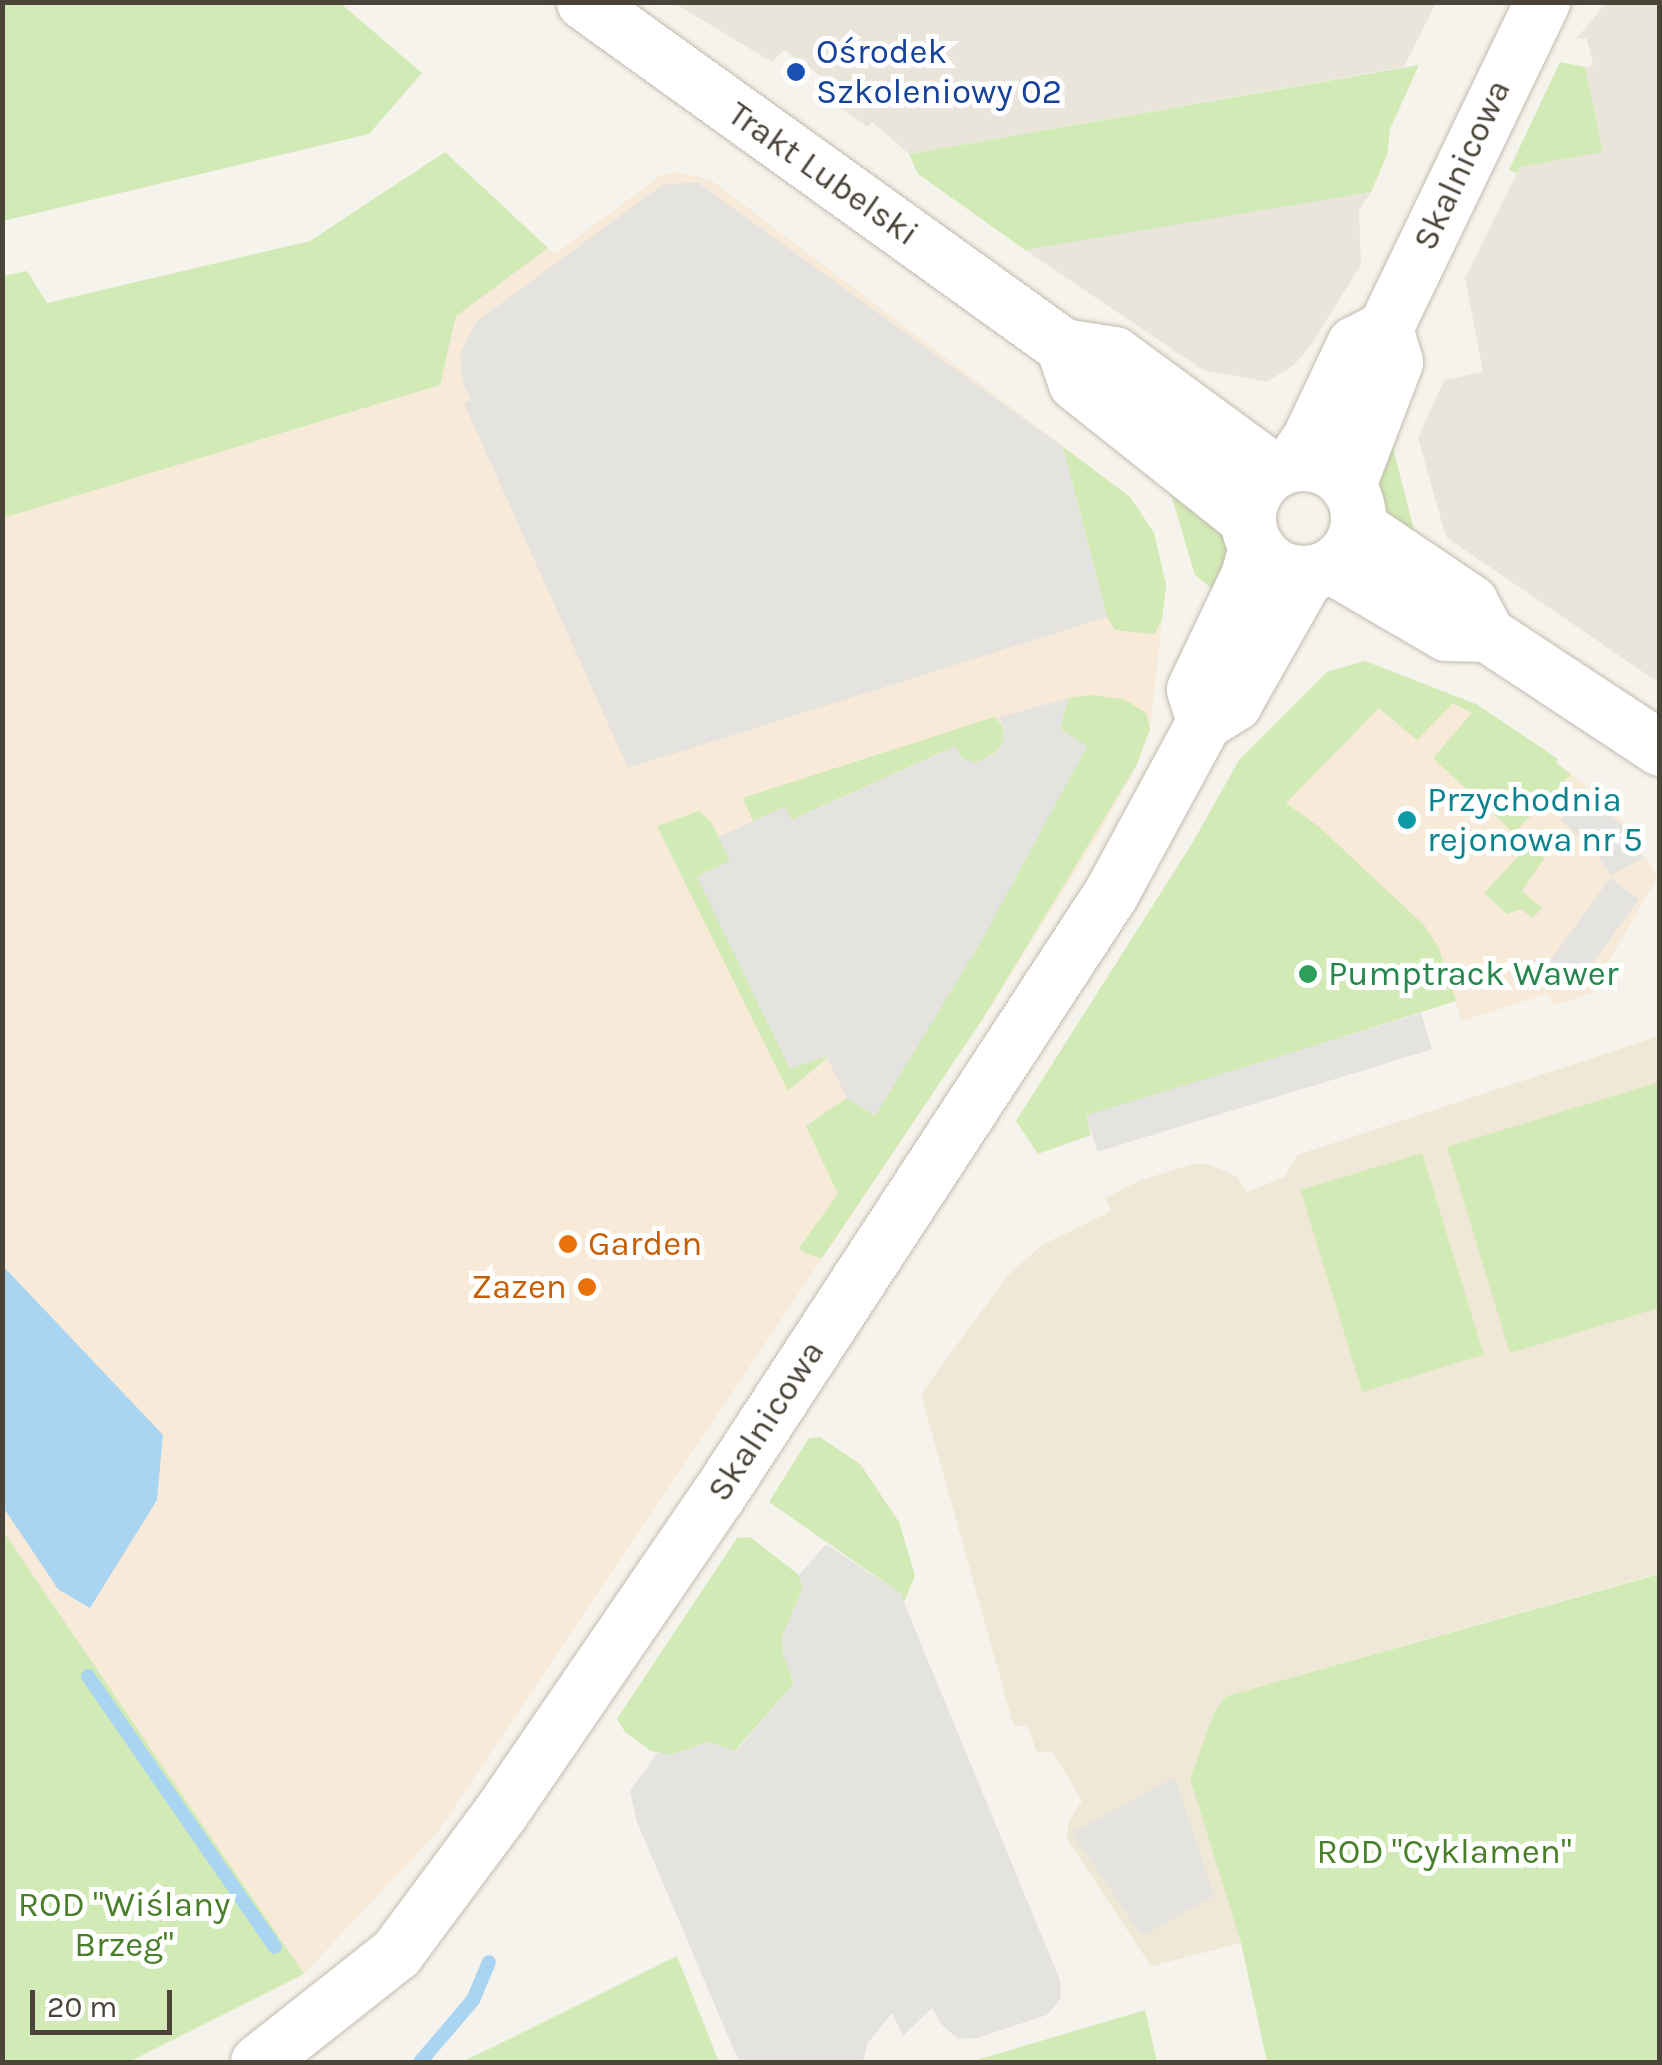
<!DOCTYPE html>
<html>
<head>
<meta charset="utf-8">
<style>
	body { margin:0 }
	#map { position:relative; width:1662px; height:2065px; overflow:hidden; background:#f6f3ec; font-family:Karla,sans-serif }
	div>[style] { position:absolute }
	.residential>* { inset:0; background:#eae5da }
	.commercial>* { inset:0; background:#f7ead8 }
	.education>* { inset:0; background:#efe8d6 }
	.green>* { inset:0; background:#d2eab5; transform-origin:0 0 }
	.parking>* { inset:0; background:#e5e3e0; transform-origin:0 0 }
	.water>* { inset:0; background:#a9d4f2 }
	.stream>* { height:14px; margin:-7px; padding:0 7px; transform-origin:7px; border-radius:7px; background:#a9d4f2 }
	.roads { filter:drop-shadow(0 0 2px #c2bbae) drop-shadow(0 0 2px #c2bbae) }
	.tertiary>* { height:55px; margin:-27.5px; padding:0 27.5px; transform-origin:27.5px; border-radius:27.5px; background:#fff }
	.tertiary>.ring { margin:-27.5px; padding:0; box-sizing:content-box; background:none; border:55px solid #fff; border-radius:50% }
	.dots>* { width:28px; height:28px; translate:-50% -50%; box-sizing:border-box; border:5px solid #fff; border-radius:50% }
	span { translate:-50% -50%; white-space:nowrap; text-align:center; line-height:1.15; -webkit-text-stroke:10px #fff; paint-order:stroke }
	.transit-label { font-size:35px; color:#164399 }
	.left { translate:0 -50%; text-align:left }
	.street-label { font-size:35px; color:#4b4439 }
	.culture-label { font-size:35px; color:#0d838f }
	.leisure-label { font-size:35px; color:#27864d }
	.food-label { font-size:35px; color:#c56008 }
	.right { translate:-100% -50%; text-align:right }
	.park-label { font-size:35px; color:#4a7f2a }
	.frame { position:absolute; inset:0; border:5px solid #4b4439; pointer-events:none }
	.scale { position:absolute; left:30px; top:1990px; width:142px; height:45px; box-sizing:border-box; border:5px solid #4b4439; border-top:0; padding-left:12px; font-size:30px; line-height:35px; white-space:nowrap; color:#4b4439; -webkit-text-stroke:8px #fff; paint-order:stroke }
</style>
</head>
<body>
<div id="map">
	<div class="residential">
		<div style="clip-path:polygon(674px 3px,1436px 3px,1404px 67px,909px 154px,872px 122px,868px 127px,813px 90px,821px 76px,784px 50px,772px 62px)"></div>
		<div style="clip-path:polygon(1606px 3px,1659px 3px,1659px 683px,1446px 537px,1418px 438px,1444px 380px,1483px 372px,1465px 278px,1520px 167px,1603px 152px,1585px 67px,1593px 65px,1587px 39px,1577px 38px)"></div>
		<div style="clip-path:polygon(1371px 192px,1359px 210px,1361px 265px,1309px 348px,1294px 365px,1267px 382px,1203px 370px,1025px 250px)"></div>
	</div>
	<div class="commercial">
		<div style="clip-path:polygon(677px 172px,711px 180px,1130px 497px,1154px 533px,1166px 585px,1150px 729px,1136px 766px,1099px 834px,982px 1020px,439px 1830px,304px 1974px,3px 1531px,2px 518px,440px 385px,456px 316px,548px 248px,555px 254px,660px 176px)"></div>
		<div style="clip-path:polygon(1409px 677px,1552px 759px,1586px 786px,1629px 828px,1657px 878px,1591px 993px,1555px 1005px,1547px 994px,1462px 1021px,1438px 946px,1318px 826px,1275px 796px)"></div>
	</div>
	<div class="education">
		<div style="clip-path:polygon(1659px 1036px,1659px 1573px,1227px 1696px,1190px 1779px,1241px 1943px,1151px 1966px,1067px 1839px,1069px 1821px,1082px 1801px,1052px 1751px,1037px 1753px,1027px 1725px,1014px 1727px,921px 1394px,1008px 1275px,1042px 1245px,1111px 1211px,1105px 1198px,1139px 1181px,1192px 1164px,1209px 1164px,1237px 1177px,1247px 1192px,1285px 1177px,1297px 1155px)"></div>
	</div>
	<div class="green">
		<div style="clip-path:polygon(2px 3px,340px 3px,422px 73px,369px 134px,3px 221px)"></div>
		<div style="clip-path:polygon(1560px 62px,1585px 67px,1603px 152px,1520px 167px,1517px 173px,1509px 170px)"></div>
		<div style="clip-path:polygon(1419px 65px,1390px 129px,1387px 155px,1371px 192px,1025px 250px,918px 174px,909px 154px)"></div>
		<div style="clip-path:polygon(445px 152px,548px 248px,456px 316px,440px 385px,3px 518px,3px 276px,27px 271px,47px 303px,310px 241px)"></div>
		<div style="clip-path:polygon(1389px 432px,1415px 534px,1391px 520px,1379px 492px,1376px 478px)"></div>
		<div style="clip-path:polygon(1063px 447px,1130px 497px,1154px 533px,1166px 585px,1162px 620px,1154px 634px,1115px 630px,1107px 617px)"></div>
		<div style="clip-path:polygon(1171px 494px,1225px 537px,1229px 553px,1218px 593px,1195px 575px)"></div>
		<div style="clip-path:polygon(1365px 661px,1476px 704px,1558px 759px,1556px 763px,1571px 774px,1514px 833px,1433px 758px,1472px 713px,1453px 703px,1417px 740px,1379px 708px,1286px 803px,1318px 826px,1424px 925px,1438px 946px,1456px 1001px,1087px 1118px,1091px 1135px,1038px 1154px,1016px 1121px,1193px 842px,1239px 760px,1327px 672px)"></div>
		<div style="clip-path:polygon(1090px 695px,1124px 699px,1146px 713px,1150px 729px,1136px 766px,982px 1020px,822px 1258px,806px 1254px,799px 1248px,838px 1194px,806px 1126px,847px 1098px,875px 1115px,1086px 746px,1060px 729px,1058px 723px,1068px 698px)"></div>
		<div style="clip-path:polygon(994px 717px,1003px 726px,1004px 741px,996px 752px,976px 763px,962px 759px,955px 746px,791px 820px,785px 807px,753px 821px,743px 798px)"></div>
		<div style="clip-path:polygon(699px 811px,711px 822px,731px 861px,698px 876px,790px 1068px,821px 1055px,827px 1058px,788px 1091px,657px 826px)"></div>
		<div style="clip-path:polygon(1531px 843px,1544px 859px,1522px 891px,1542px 908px,1533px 918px,1521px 909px,1507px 914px,1484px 893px)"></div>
		<div style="clip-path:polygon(1659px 1082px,1659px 1308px,1510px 1353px,1447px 1147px)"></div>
		<div style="left:1422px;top:1153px;width:211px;height:127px;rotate:73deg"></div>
		<div style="clip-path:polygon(820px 1437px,861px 1465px,899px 1522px,915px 1576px,904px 1602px,900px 1593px,769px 1502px,809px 1438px)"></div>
		<div style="clip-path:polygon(3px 1531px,304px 1974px,129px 2062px,3px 2062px)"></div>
		<div style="clip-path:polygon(750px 1537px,799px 1575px,803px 1588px,782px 1637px,783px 1653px,794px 1683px,735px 1751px,708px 1742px,671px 1755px,651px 1751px,625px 1732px,617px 1719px,737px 1538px)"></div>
		<div style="clip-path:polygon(1659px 1574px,1659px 2062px,1267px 2062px,1241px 1943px,1190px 1779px,1215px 1711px,1227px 1696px)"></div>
		<div style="clip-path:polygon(677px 1956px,719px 2062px,461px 2062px,487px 2050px)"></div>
		<div style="clip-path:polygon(1145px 2010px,1157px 2062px,970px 2062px,1125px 2016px)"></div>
	</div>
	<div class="parking">
		<div style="clip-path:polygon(697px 182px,1063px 447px,1107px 617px,628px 768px,464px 404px,471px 399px,463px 385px,460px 353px,476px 322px,662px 185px)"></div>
		<div style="clip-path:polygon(1068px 698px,1060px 729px,1087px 746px,982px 940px,875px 1116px,847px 1098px,826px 1056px,790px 1069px,697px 877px,730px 861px,718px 837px,785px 807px,792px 820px,956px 746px,962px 759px,976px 763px,996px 753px,1004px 741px,1004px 726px,997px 718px)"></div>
		<div style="clip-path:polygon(1586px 793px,1623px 826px,1643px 858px,1611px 875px,1587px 841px,1560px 820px)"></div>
		<div style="left:1610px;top:878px;width:36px;height:109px;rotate:36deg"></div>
		<div style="left:1421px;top:1013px;width:38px;height:350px;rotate:73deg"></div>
		<div style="clip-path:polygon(826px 1544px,900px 1593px,1060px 1980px,1061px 1998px,1047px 2015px,977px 2038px,958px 2039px,942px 2025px,932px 2008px,903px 2036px,892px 2013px,867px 2044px,863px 2062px,739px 2062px,637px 1822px,630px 1791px,658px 1752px,671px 1755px,708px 1742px,736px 1751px,794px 1683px,783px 1653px,782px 1637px,803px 1588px,799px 1575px)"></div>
		<div style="clip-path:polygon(1175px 1777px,1214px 1896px,1142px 1936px,1072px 1833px)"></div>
	</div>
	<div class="water">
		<div style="clip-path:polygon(3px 1266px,163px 1435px,157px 1500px,90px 1608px,58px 1589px,3px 1507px)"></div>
	</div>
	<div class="stream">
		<div style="left:88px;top:1676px;width:329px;rotate:55.4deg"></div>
		<div style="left:420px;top:2062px;width:82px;rotate:-49.5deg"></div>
		<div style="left:473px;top:2000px;width:41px;rotate:-67.2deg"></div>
	</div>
	<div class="roads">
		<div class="tertiary">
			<div style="left:584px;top:2px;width:590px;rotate:35.68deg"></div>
			<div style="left:1063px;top:346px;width:52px;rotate:8.9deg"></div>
			<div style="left:1114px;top:354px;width:197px;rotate:36.3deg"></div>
			<div style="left:1063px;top:346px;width:39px;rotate:71deg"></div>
			<div style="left:1076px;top:383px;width:220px;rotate:38.5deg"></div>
			<div class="ring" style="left:1248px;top:463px;width:55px;height:55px"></div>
			<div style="left:1292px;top:464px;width:32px;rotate:-56deg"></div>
			<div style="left:1310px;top:437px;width:103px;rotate:-64.7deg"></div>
			<div style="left:1354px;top:344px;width:35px;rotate:-27deg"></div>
			<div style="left:1385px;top:328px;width:362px;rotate:-64.3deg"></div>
			<div style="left:1348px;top:485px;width:132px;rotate:-69.1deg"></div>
			<div style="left:1395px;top:362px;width:35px;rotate:-106deg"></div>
			<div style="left:1359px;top:527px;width:134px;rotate:34deg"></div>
			<div style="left:1470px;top:602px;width:36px;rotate:62deg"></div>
			<div style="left:1487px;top:634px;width:207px;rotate:33.4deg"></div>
			<div style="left:1331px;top:566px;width:133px;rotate:30.2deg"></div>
			<div style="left:1446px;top:633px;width:41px;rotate:1.4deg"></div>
			<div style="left:1204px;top:722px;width:34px;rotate:-107deg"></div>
			<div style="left:1194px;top:689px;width:125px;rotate:-64.5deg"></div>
			<div style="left:1248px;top:576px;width:31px;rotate:-75deg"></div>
			<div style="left:258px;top:2062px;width:176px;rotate:-38.3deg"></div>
			<div style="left:396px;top:1953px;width:174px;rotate:-53.4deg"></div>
			<div style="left:500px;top:1813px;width:386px;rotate:-55.6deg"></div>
			<div style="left:718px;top:1495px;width:719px;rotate:-56.86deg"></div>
			<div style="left:1111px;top:893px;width:195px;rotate:-61.5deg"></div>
			<div style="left:1204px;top:722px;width:36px;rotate:-32deg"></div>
			<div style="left:1234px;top:703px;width:150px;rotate:-60.4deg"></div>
		</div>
	</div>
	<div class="dots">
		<div style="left:796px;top:72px;background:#1a4fb4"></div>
		<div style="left:1407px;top:820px;background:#0f9aa8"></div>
		<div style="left:1308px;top:974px;background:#2e9e5b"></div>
		<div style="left:568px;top:1244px;background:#e8710a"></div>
		<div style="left:587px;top:1287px;background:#e8710a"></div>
	</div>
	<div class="transit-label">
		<span class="left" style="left:816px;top:72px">Ośrodek<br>Szkoleniowy 02</span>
	</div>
	<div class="street-label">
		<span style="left:1462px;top:165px;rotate:-65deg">Skalnicowa</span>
		<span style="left:823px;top:174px;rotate:35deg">Trakt Lubelski</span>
		<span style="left:766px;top:1421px;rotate:-57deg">Skalnicowa</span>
	</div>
	<div class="culture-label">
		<span class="left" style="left:1427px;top:820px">Przychodnia<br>rejonowa nr 5</span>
	</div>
	<div class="leisure-label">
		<span class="left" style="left:1328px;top:974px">Pumptrack Wawer</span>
	</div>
	<div class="food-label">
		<span class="left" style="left:588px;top:1244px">Garden</span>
		<span class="right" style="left:567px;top:1287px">Zazen</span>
	</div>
	<div class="park-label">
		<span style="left:1444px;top:1852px">ROD "Cyklamen"</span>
		<span style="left:124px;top:1925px">ROD "Wiślany<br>Brzeg"</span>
	</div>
	<div class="frame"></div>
	<div class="scale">20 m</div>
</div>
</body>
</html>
